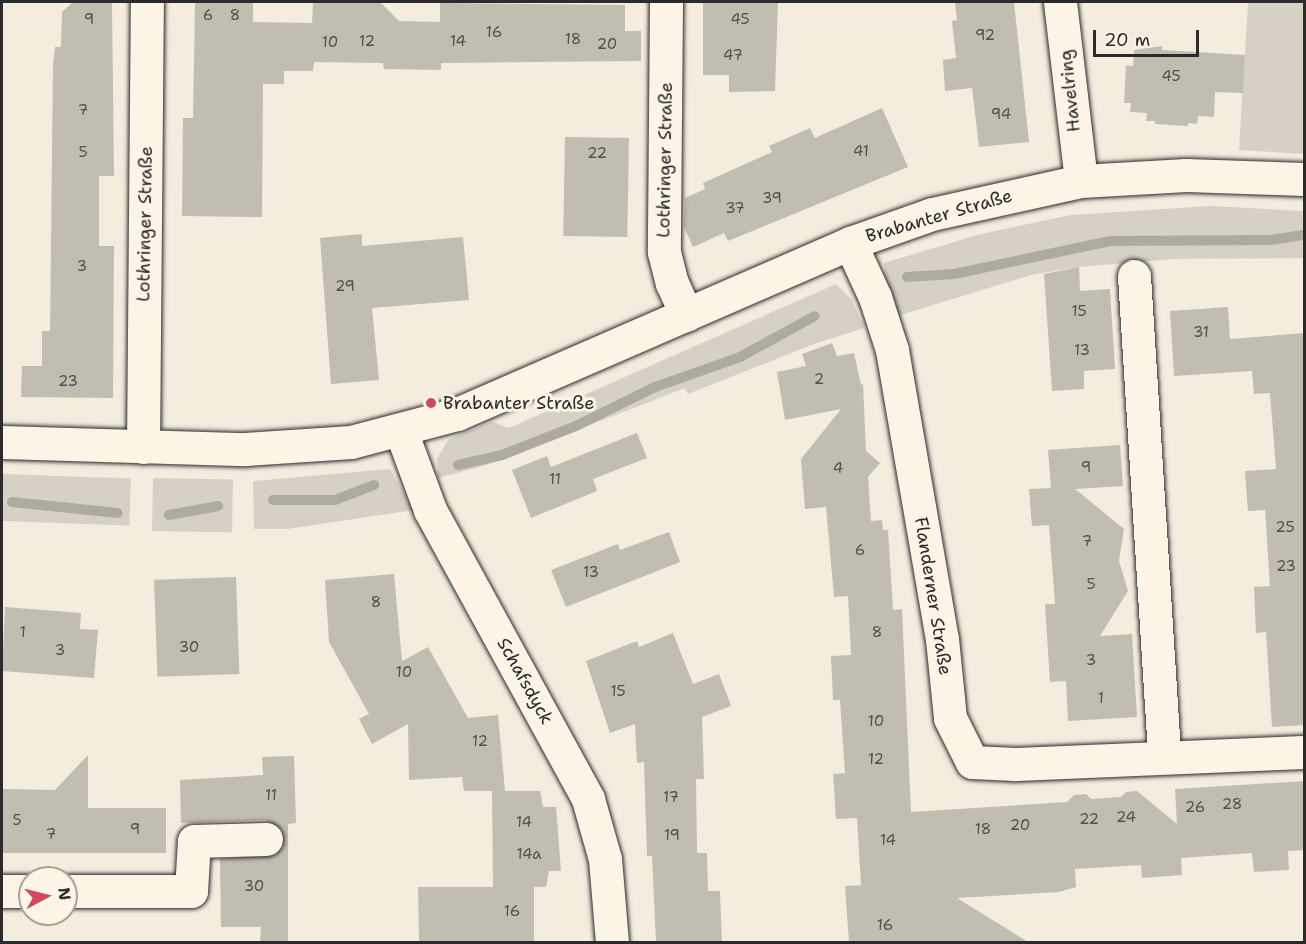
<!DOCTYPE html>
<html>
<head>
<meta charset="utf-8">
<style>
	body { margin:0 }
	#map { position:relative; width:1306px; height:944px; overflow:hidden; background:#f4edde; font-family:"Shantell Sans",sans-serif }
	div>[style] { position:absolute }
	.green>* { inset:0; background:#d6d1c4; transform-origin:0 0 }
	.stream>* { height:10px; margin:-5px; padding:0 5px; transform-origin:5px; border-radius:5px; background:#afaaa0 }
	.building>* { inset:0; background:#c2bdb1; transform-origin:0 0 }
	.roads { filter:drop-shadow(0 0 2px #2b2b2b) drop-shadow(0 0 2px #2b2b2b) }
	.minor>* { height:33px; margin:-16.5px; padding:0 16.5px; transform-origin:16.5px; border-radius:16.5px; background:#fcf5e5 }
	.dots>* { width:16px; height:16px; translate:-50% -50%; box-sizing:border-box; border:3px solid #fcf5e5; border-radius:50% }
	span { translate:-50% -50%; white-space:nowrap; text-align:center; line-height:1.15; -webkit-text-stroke:6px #fcf5e5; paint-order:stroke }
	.number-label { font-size:15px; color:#51504c }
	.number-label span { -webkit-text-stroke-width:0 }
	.street-label { font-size:18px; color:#2b2b2b }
	.poi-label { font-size:18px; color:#2b2b2b }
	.left { translate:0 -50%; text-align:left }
	.frame { position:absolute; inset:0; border:3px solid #2b2b2b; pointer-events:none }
	.north { position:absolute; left:18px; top:866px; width:60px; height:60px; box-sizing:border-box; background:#fcf5e5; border:2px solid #a8a49b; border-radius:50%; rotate:83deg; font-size:16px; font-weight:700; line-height:24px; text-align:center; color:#2b2b2b }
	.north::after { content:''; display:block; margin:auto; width:21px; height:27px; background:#d1495b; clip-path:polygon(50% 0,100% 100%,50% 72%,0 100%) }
	.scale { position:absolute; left:1093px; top:30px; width:106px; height:27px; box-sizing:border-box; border:3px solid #2b2b2b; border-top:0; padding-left:8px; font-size:18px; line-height:21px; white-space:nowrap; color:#2b2b2b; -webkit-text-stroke:4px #fcf5e5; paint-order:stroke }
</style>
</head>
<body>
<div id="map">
	<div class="green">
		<div style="clip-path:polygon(1248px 2px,1304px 2px,1304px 154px,1239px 150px)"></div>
		<div style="clip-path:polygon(1210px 206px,1304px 211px,1304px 258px,1173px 259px,1078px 267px,1031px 275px,897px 316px,886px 288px,884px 263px,981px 234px,1071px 215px)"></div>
		<div style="clip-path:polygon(836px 284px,852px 300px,864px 328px,814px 344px,688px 394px,685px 388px,487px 465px,438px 478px,437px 458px,449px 439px,492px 422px,509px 428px)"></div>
		<div style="clip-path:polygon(390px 469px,414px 510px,287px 529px,254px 529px,253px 481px)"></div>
		<div style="left:2px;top:474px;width:129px;height:47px;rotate:2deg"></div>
		<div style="left:153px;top:478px;width:80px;height:53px;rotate:1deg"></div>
	</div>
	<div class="stream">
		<div style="left:907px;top:277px;width:47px;rotate:-3.7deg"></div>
		<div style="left:954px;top:274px;width:160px;rotate:-11.9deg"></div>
		<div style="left:1111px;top:241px;width:160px;rotate:-0.4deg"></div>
		<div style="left:1271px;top:240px;width:33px;rotate:-9deg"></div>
		<div style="left:458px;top:465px;width:45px;rotate:-12.8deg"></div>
		<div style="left:502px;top:455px;width:79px;rotate:-21.4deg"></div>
		<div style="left:576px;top:426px;width:88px;rotate:-26.3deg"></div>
		<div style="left:655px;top:387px;width:90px;rotate:-19.4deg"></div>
		<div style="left:740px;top:357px;width:85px;rotate:-28.7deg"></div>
		<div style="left:273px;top:500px;width:62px"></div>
		<div style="left:335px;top:500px;width:42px;rotate:-21deg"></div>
		<div style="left:12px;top:502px;width:106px;rotate:6deg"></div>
		<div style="left:169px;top:515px;width:50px;rotate:-10.4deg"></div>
	</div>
	<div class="building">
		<div style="clip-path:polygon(73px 2px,112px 2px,114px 176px,99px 176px,99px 246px,114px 246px,113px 398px,21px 397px,22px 366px,42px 366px,42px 331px,50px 331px,53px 65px,55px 47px,61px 47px,62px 12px)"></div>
		<div style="clip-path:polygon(195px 2px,253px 2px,253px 22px,312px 23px,313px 2px,380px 2px,399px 21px,440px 22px,440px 3px,625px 5px,625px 31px,641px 31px,641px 61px,441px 63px,441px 70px,384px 69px,383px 63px,314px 62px,313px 71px,284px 71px,284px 84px,263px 84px,262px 217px,182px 216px,183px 118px,193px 118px)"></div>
		<div style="clip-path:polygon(703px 2px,778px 2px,775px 91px,729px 92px,729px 75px,703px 75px)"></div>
		<div style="clip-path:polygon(955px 2px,1014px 2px,1029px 142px,979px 147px,972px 88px,945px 91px,943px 60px,956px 58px,952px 21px,957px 20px)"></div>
		<div style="clip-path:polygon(1162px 46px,1162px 50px,1245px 55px,1243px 93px,1215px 92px,1214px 117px,1198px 116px,1197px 124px,1188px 123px,1188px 126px,1155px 124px,1155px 121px,1146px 121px,1147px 113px,1130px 112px,1131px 103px,1124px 103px,1126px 65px,1133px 66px,1134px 50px)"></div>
		<div style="clip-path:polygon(882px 108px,908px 167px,728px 241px,724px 233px,693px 247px,684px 227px,685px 198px,705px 189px,703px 183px,772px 152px,769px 146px,810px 128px,815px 138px)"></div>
		<div style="left:565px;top:137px;width:64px;height:99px;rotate:1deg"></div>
		<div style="clip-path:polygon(362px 234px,362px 246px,463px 237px,469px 300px,372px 308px,379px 380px,331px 384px,320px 238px)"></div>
		<div style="clip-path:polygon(1079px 267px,1080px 291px,1110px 289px,1115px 369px,1084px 371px,1084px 389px,1052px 391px,1044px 274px)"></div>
		<div style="clip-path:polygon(1228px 307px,1230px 339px,1305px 333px,1304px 725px,1272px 727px,1266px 632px,1256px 633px,1254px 587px,1270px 586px,1265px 510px,1248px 511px,1245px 471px,1276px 469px,1270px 393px,1254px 394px,1252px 371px,1174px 376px,1170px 311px)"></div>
		<div style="clip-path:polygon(832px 343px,837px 356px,854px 353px,861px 385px,863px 383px,866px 451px,880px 463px,868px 477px,871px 521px,882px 520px,883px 530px,888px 530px,893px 610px,902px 609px,911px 812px,1067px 802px,1074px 795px,1086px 794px,1091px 799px,1121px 797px,1126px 792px,1137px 791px,1177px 824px,1175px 789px,1305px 781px,1305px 850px,1288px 851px,1289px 870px,1254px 872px,1252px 853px,1181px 858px,1182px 875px,1142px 878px,1141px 865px,1075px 869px,1076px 887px,1059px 892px,957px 898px,1028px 942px,849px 942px,845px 886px,861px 885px,857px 818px,836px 819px,833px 774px,845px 773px,840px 700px,833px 700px,831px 656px,851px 655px,848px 596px,834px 597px,826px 507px,805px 509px,801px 459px,841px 409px,785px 420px,777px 372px,806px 366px,802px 354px)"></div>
		<div style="clip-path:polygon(637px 433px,647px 458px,593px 479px,597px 491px,531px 518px,512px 470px,547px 456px,551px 467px)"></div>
		<div style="clip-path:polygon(1120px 445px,1123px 486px,1075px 489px,1124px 529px,1119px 561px,1128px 591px,1100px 636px,1132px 634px,1137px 717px,1068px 721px,1066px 681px,1050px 682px,1045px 604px,1055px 604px,1049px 525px,1032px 526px,1029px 489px,1051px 488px,1048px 450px)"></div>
		<div style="clip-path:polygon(669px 532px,680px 562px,566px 607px,551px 570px,618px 544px,620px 550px)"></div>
		<div style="clip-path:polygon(394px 574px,402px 661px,428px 647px,468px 718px,498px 715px,505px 791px,540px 791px,543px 807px,556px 807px,561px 871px,549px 871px,546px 887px,534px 887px,534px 942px,419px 942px,418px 887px,493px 887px,492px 791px,464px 791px,462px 777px,409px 780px,408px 724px,372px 744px,359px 719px,369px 714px,329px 642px,325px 580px)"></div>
		<div style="left:236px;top:577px;width:97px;height:82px;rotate:88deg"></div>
		<div style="clip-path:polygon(5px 607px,81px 613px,80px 629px,98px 630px,94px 678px,2px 671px)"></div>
		<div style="clip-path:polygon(673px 633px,693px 684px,719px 674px,731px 706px,702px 717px,704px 779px,696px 779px,697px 853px,707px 853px,708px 891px,720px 891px,722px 942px,656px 942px,652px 856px,647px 856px,644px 762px,637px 763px,635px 724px,610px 733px,586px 661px,637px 641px,639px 647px)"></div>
		<div style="clip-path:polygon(88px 755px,88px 808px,166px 808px,166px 853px,2px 853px,2px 789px,55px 790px)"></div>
		<div style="clip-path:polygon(294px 756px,296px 823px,288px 824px,288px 942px,260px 942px,261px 927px,221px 927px,220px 859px,275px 855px,283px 847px,282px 830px,265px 820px,181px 823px,180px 780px,263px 775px,262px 757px)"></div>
	</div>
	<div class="roads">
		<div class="minor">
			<div style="left:666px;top:2px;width:250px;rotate:90.5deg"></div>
			<div style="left:664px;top:252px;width:32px;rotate:76deg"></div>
			<div style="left:672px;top:283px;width:35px;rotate:66deg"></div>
			<div style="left:1060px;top:2px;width:180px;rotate:83.3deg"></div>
			<div style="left:850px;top:243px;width:60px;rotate:65.2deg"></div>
			<div style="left:875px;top:297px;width:56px;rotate:72.2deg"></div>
			<div style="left:892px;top:350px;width:293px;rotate:80.2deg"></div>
			<div style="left:942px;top:639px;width:79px;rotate:84.2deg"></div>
			<div style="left:950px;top:718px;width:49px;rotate:63.4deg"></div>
			<div style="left:972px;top:762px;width:43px;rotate:2.7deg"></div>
			<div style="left:1015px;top:764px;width:289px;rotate:-2.4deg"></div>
			<div style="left:1134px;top:276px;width:481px;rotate:86.4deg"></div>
			<div style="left:401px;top:431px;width:84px;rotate:69.8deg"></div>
			<div style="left:430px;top:510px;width:329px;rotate:61.3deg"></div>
			<div style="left:588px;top:799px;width:62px;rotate:74.2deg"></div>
			<div style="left:605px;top:859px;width:83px;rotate:85.2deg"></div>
			<div style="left:2px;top:442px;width:243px;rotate:1.7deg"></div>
			<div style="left:245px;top:449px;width:106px;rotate:-3.8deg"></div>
			<div style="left:351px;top:442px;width:110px;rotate:-14.8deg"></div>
			<div style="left:457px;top:414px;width:429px;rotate:-23.5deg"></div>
			<div style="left:850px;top:243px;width:87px;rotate:-19.5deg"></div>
			<div style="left:932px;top:214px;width:153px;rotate:-12.5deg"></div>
			<div style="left:1081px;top:181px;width:105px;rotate:-3.3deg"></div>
			<div style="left:1186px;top:175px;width:118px;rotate:1.9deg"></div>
			<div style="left:143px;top:447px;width:445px;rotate:-89.5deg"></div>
			<div style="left:2px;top:891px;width:28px"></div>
			<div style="left:66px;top:891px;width:125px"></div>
			<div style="left:191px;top:891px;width:50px;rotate:-86.6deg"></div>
			<div style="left:194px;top:841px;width:72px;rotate:-1.6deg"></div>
		</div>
	</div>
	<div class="dots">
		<div style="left:431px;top:403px;background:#d1495b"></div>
	</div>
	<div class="number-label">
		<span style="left:208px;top:16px">6</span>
		<span style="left:235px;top:16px">8</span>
		<span style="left:89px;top:20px">9</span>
		<span style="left:740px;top:20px">45</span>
		<span style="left:494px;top:33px">16</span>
		<span style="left:985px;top:36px">92</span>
		<span style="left:573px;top:40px">18</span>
		<span style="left:367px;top:42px">12</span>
		<span style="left:458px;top:42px">14</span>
		<span style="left:330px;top:43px">10</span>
		<span style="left:607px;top:45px">20</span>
		<span style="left:733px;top:56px">47</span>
		<span style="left:1171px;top:77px">45</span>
		<span style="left:83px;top:111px">7</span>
		<span style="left:1001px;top:115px">94</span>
		<span style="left:861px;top:152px">41</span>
		<span style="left:83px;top:153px">5</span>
		<span style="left:597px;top:154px">22</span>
		<span style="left:772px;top:199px">39</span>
		<span style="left:735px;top:209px">37</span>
		<span style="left:82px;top:267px">3</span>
		<span style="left:345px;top:287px">29</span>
		<span style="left:1079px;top:312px">15</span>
		<span style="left:1201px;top:333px">31</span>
		<span style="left:1082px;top:351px">13</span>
		<span style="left:819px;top:380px">2</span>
		<span style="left:68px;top:382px">23</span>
		<span style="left:1086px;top:468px">9</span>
		<span style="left:838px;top:469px">4</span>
		<span style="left:555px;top:480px">11</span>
		<span style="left:1285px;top:528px">25</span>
		<span style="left:1087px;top:542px">7</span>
		<span style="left:860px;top:551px">6</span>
		<span style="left:1286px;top:567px">23</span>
		<span style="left:591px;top:573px">13</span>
		<span style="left:1091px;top:585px">5</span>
		<span style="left:376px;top:603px">8</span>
		<span style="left:23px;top:633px">1</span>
		<span style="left:877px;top:633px">8</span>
		<span style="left:189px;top:648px">30</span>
		<span style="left:60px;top:651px">3</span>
		<span style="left:1091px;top:661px">3</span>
		<span style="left:404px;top:673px">10</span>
		<span style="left:618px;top:692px">15</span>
		<span style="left:1101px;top:699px">1</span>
		<span style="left:876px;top:722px">10</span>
		<span style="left:480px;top:742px">12</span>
		<span style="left:876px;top:760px">12</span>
		<span style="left:271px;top:796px">11</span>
		<span style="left:671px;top:798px">17</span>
		<span style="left:1232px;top:805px">28</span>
		<span style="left:1195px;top:808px">26</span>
		<span style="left:1126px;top:818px">24</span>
		<span style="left:1089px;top:820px">22</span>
		<span style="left:17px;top:821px">5</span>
		<span style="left:524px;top:823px">14</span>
		<span style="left:1020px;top:826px">20</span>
		<span style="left:135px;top:830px">9</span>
		<span style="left:983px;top:830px">18</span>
		<span style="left:51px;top:835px">7</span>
		<span style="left:672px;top:836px">19</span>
		<span style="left:888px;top:841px">14</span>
		<span style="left:529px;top:855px">14a</span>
		<span style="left:254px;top:887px">30</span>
		<span style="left:512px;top:912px">16</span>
		<span style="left:885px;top:926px">16</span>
	</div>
	<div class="street-label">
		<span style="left:1070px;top:91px;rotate:-96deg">Havelring</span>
		<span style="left:665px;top:160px;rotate:-89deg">Lothringer Straße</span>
		<span style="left:939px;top:216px;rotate:-16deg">Brabanter Straße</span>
		<span style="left:145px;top:224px;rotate:-89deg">Lothringer Straße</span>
		<span style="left:933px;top:596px;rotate:81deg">Flanderner Straße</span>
		<span style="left:525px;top:681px;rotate:61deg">Schafsdyck</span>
	</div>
	<div class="poi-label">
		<span class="left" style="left:443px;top:403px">Brabanter Straße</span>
	</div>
	<div class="frame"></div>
	<div class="north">N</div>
	<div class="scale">20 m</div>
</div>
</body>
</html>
